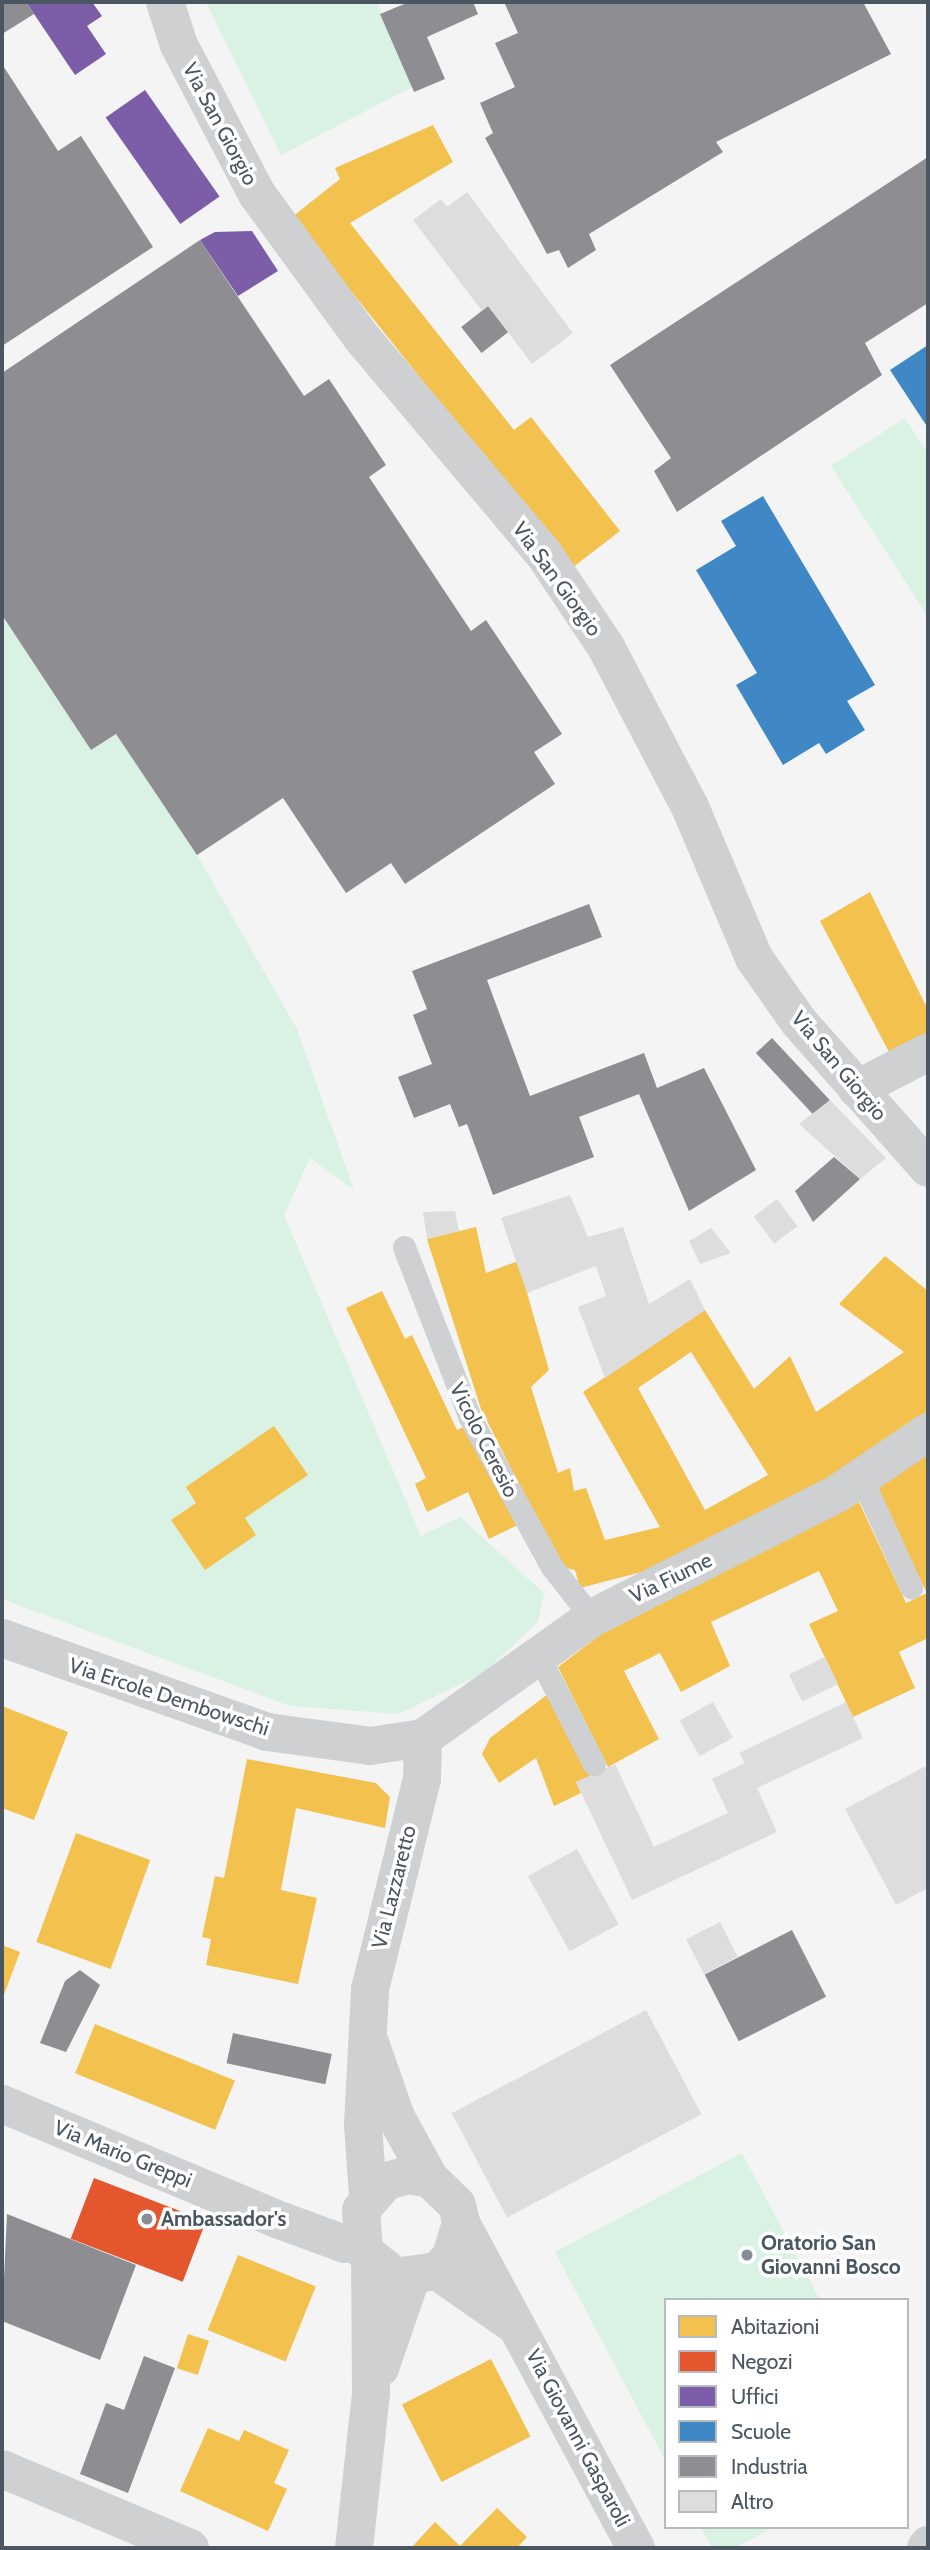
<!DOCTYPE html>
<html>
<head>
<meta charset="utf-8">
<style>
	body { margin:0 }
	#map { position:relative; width:930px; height:2550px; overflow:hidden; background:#f4f4f4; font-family:Cabin,sans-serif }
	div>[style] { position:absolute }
	.green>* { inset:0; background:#d9f2e3 }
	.homes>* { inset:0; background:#f2c14e; transform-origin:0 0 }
	.shops>* { inset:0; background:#e4572e; transform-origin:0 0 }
	.offices>* { inset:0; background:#7b5ea7; transform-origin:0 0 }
	.schools>* { inset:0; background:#3f88c5 }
	.industry>* { inset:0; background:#8d8d92; transform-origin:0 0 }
	.building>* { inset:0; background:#ddddde; transform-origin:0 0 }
	.service>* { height:23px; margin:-11.5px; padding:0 11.5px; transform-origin:11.5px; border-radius:11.5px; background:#ced0d2 }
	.minor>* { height:38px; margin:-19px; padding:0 19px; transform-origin:19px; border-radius:19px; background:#ced0d2 }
	.secondary>* { height:38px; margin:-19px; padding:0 19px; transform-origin:19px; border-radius:19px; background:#ced0d4 }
	.dots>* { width:19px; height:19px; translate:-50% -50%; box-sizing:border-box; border:4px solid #fff; border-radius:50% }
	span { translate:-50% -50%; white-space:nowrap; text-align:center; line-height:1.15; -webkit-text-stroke:7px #fff; paint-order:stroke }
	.street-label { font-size:21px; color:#4a5661 }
	.poi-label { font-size:21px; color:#4a5661; font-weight:700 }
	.left { translate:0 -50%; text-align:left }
	.frame { position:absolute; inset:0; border:4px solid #4a5661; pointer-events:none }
	.legend { position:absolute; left:664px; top:2298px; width:245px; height:231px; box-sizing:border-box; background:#fff; border:2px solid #b7bbc0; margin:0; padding:9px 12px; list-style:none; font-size:21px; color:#4a5661 }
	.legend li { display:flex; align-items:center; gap:14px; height:35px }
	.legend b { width:35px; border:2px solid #b7bbc0 }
</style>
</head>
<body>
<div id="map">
	<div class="green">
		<div style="clip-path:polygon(206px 2px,377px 2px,412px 87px,281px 155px)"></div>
		<div style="clip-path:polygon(905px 418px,928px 454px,928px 617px,831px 466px)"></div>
		<div style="clip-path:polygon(2px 615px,91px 750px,116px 734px,197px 855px,297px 1029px,354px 1190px,310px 1158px,284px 1215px,421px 1536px,460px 1517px,544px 1593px,538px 1622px,483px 1673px,399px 1714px,290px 1706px,2px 1599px)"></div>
		<div style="clip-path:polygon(742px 2153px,820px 2300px,666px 2300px,666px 2462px,555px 2252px)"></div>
		<div style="clip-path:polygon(700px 2527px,774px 2527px,735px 2548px,712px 2548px)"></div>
	</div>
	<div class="homes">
		<div style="clip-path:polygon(433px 125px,453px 162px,350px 223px,514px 430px,531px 417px,620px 531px,572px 568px,292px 217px,340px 179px,335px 168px)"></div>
		<div style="clip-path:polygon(870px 892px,928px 1010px,928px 1033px,889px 1052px,820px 921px)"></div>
		<div style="clip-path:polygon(evenodd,476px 1227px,486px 1273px,518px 1261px,549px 1370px,531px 1387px,558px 1473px,570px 1468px,574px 1491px,586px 1488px,605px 1540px,660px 1527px,583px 1392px,705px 1310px,754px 1389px,790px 1356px,816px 1412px,904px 1352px,839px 1304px,885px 1256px,928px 1291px,928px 1411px,813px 1488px,680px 1562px,580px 1588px,575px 1570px,561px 1567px,481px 1409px,427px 1239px,476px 1227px,691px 1352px,768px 1475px,705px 1510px,638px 1388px,691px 1352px)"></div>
		<div style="clip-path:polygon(382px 1291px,405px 1339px,412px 1335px,457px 1430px,470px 1424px,518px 1525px,489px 1539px,468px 1492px,427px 1512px,415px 1484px,426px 1478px,346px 1308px)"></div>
		<div style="clip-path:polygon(274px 1426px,308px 1475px,245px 1518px,256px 1535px,205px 1570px,171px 1520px,196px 1503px,186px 1487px)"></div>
		<div style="clip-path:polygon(928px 1452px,928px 1638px,899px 1652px,915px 1688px,853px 1717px,809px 1624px,838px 1611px,819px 1571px,711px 1622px,730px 1666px,681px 1692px,660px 1653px,624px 1671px,659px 1739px,608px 1767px,558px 1667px,624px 1617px,859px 1502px,906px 1603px,927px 1593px,874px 1487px)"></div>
		<div style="clip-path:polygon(548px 1694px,590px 1776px,576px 1782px,581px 1793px,554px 1806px,536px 1758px,499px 1783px,482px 1754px,490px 1738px)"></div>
		<div style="clip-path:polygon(2px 1706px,68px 1732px,34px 1820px,2px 1808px)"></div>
		<div style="clip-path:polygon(247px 1759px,376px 1783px,390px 1797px,385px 1828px,296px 1808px,281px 1890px,317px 1898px,298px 1984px,206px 1965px,211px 1939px,202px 1937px,215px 1876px,224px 1878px)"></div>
		<div style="left:76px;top:1833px;width:79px;height:116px;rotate:20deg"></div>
		<div style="clip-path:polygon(2px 1945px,20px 1952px,2px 2000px)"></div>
		<div style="left:95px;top:2024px;width:151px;height:53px;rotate:22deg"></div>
		<div style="left:238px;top:2255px;width:84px;height:81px;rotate:22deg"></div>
		<div style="left:188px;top:2334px;width:22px;height:36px;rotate:18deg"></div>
		<div style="left:491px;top:2359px;width:87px;height:100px;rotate:63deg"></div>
		<div style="clip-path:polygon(208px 2428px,239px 2441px,244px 2430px,289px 2450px,274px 2483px,287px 2489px,268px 2531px,180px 2491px)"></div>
		<div style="clip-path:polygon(497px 2508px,527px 2537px,517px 2548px,411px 2548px,435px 2522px,460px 2546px)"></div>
	</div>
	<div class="shops">
		<div style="left:94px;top:2178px;width:120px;height:65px;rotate:21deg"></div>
	</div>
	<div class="offices">
		<div style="clip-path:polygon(26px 2px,92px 2px,102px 16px,87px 26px,106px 54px,75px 75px)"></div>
		<div style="left:145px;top:90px;width:130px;height:48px;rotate:55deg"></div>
		<div style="clip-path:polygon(252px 231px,278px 271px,238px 296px,200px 240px,215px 232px)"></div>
	</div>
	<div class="schools">
		<div style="clip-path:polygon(928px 345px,928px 428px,890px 370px)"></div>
		<div style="clip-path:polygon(763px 496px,875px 685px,847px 701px,865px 730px,826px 754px,819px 743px,783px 765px,736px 685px,757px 673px,696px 570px,736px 546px,721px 521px)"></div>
	</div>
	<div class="industry">
		<div style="clip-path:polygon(2px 2px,26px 2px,34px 14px,2px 34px)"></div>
		<div style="clip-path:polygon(409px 2px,473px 2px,478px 14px,427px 37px,445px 79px,414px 92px,380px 14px)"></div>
		<div style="clip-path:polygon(504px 2px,863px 2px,891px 54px,716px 142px,723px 152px,589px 234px,596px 250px,568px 268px,559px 250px,547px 254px,485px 138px,493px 133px,480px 103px,515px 87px,495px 43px,518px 33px)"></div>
		<div style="clip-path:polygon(2px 64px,58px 151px,81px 136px,153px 247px,2px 346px)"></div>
		<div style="clip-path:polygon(928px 157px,928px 303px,865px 343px,882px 375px,677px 512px,654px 471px,671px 458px,610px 365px)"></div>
		<div style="clip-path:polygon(200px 240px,304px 396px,329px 379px,386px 465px,369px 477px,471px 631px,486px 620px,562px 734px,534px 752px,555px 784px,405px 884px,391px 863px,346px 893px,283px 798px,197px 855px,116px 734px,91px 750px,2px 615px,2px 373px)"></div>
		<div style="left:488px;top:306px;width:33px;height:34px;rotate:52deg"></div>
		<div style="clip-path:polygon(589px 904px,602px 937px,487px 980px,530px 1096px,644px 1053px,657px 1088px,704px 1068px,756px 1170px,689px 1211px,639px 1094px,579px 1117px,594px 1157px,493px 1195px,467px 1124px,459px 1127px,450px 1104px,414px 1118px,398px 1077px,432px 1064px,413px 1015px,427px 1009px,412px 971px)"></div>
		<div style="left:772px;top:1038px;width:85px;height:22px;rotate:47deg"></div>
		<div style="clip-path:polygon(834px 1157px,860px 1179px,813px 1222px,795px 1191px)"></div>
		<div style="left:792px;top:1930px;width:75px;height:98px;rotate:63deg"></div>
		<div style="clip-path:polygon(80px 1970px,100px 1985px,66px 2052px,40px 2043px,65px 1981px)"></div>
		<div style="left:233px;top:2033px;width:101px;height:31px;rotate:12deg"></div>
		<div style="clip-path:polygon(7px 2214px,136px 2265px,100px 2360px,2px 2321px)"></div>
		<div style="clip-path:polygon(144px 2356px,175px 2368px,128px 2493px,80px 2474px,106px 2403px,124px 2410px)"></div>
	</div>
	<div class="building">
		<div style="clip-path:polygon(467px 192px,573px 333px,532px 364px,488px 306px,482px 311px,413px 220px,441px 199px,447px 207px)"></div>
		<div style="clip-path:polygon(830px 1100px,886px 1158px,860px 1179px,799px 1124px)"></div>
		<div style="clip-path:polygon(570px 1195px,588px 1237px,623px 1227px,649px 1304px,690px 1279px,705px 1310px,605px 1378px,578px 1307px,606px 1296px,596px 1266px,527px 1293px,501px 1218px)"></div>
		<div style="left:777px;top:1199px;width:34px;height:29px;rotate:53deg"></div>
		<div style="clip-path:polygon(455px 1211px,459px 1231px,427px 1239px,423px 1212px)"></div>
		<div style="clip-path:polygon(711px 1228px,731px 1253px,700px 1264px,689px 1241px)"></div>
		<div style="left:825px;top:1657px;width:30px;height:40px;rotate:64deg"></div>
		<div style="left:713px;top:1702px;width:41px;height:38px;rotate:61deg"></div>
		<div style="clip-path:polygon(846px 1702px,863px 1738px,757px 1788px,777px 1832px,632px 1900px,576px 1782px,615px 1764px,654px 1847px,728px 1813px,712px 1779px,745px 1763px,739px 1753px)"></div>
		<div style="clip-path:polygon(928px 1765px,928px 1888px,896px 1905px,845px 1809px)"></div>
		<div style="left:577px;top:1849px;width:86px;height:56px;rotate:61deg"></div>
		<div style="left:720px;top:1922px;width:39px;height:38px;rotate:63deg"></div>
		<div style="left:646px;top:2010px;width:118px;height:220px;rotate:62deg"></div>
	</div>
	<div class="service">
		<div style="left:404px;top:1247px;width:183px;rotate:68.9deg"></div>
		<div style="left:470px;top:1418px;width:170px;rotate:61.2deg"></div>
		<div style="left:552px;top:1567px;width:65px;rotate:51.9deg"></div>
		<div style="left:862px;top:1479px;width:119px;rotate:65.6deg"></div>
		<div style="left:540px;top:1659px;width:118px;rotate:62.8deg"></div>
	</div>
	<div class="minor">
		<div style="left:165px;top:2px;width:45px;rotate:72deg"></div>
		<div style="left:179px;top:45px;width:168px;rotate:62.4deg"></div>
		<div style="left:257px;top:194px;width:178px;rotate:53.9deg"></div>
		<div style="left:362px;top:338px;width:282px;rotate:49.9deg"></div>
		<div style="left:544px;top:554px;width:112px;rotate:56.3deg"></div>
		<div style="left:606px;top:647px;width:181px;rotate:62.3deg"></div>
		<div style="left:690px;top:807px;width:164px;rotate:67deg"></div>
		<div style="left:754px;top:958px;width:78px;rotate:54.9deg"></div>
		<div style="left:799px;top:1022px;width:195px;rotate:48.5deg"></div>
		<div style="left:857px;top:1089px;width:80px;rotate:-27.5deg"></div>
		<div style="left:2px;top:1638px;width:281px;rotate:19.5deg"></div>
		<div style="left:267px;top:1732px;width:104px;rotate:7.7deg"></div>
		<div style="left:370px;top:1746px;width:54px;rotate:-8.6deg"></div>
		<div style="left:423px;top:1738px;width:207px;rotate:-35.4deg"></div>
		<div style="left:592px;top:1618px;width:276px;rotate:-26.9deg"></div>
		<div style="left:838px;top:1493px;width:109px;rotate:-34.1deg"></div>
		<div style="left:368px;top:2037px;width:85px;rotate:70.7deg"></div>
		<div style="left:396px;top:2117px;width:71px;rotate:61.3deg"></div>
		<div style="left:430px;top:2179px;width:37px;rotate:44deg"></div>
		<div style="left:457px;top:2205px;width:18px;rotate:77deg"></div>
		<div style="left:461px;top:2223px;width:37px;rotate:107deg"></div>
		<div style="left:450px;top:2258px;width:18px;rotate:135deg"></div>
		<div style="left:437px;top:2271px;width:41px;rotate:171.7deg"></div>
		<div style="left:396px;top:2277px;width:41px;rotate:-140.9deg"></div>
		<div style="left:364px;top:2251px;width:41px;rotate:-94.2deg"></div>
		<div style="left:361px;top:2210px;width:38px;rotate:-49deg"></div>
		<div style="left:386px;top:2181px;width:23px;rotate:-15deg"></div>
		<div style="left:408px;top:2175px;width:22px;rotate:10deg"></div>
		<div style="left:2px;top:2104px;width:303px;rotate:22.7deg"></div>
		<div style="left:282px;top:2221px;width:67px;rotate:20.1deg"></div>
		<div style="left:345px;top:2244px;width:15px;rotate:-8deg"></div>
		<div style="left:368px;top:2196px;width:72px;rotate:-94deg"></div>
		<div style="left:363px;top:2124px;width:135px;rotate:-87deg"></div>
		<div style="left:370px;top:1989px;width:216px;rotate:-76.1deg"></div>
		<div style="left:422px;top:1779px;width:41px;rotate:-88.6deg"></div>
		<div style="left:461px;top:2223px;width:369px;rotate:61.7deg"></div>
		<div style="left:437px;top:2271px;width:89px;rotate:34.9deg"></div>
		<div style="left:380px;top:2368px;width:95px;rotate:-71deg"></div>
		<div style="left:2px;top:2469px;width:204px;rotate:22.8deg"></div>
		<div style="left:354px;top:2548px;width:156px;rotate:-83.7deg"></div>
		<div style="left:371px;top:2393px;width:133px;rotate:-90.4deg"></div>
	</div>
	<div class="secondary">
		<div style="left:926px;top:2548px;width:4px;rotate:-56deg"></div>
	</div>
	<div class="dots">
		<div style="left:147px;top:2219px;background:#868d94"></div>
		<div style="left:747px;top:2255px;background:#868d94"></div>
	</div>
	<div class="street-label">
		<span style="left:220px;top:124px;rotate:62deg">Via San Giorgio</span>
		<span style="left:557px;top:579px;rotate:54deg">Via San Giorgio</span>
		<span style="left:839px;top:1066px;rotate:50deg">Via San Giorgio</span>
		<span style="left:484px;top:1440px;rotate:63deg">Vicolo Ceresio</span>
		<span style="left:671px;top:1578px;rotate:-26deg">Via Fiume</span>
		<span style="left:169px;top:1697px;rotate:18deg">Via Ercole Dembowschi</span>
		<span style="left:394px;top:1887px;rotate:-76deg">Via Lazzaretto</span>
		<span style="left:123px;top:2154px;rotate:22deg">Via Mario Greppi</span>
		<span style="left:578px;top:2438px;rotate:62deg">Via Giovanni Gasparoli</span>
	</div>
	<div class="poi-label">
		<span class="left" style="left:161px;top:2219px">Ambassador's</span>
		<span class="left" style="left:761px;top:2255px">Oratorio San<br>Giovanni Bosco</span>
	</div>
	<div class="frame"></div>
	<ul class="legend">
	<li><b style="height:19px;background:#f2c14e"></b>Abitazioni</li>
	<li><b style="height:19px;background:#e4572e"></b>Negozi</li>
	<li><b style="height:19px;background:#7b5ea7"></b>Uffici</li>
	<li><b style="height:19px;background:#3f88c5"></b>Scuole</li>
	<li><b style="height:19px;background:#8d8d92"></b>Industria</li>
	<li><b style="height:19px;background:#ddddde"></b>Altro</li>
	</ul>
</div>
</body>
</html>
